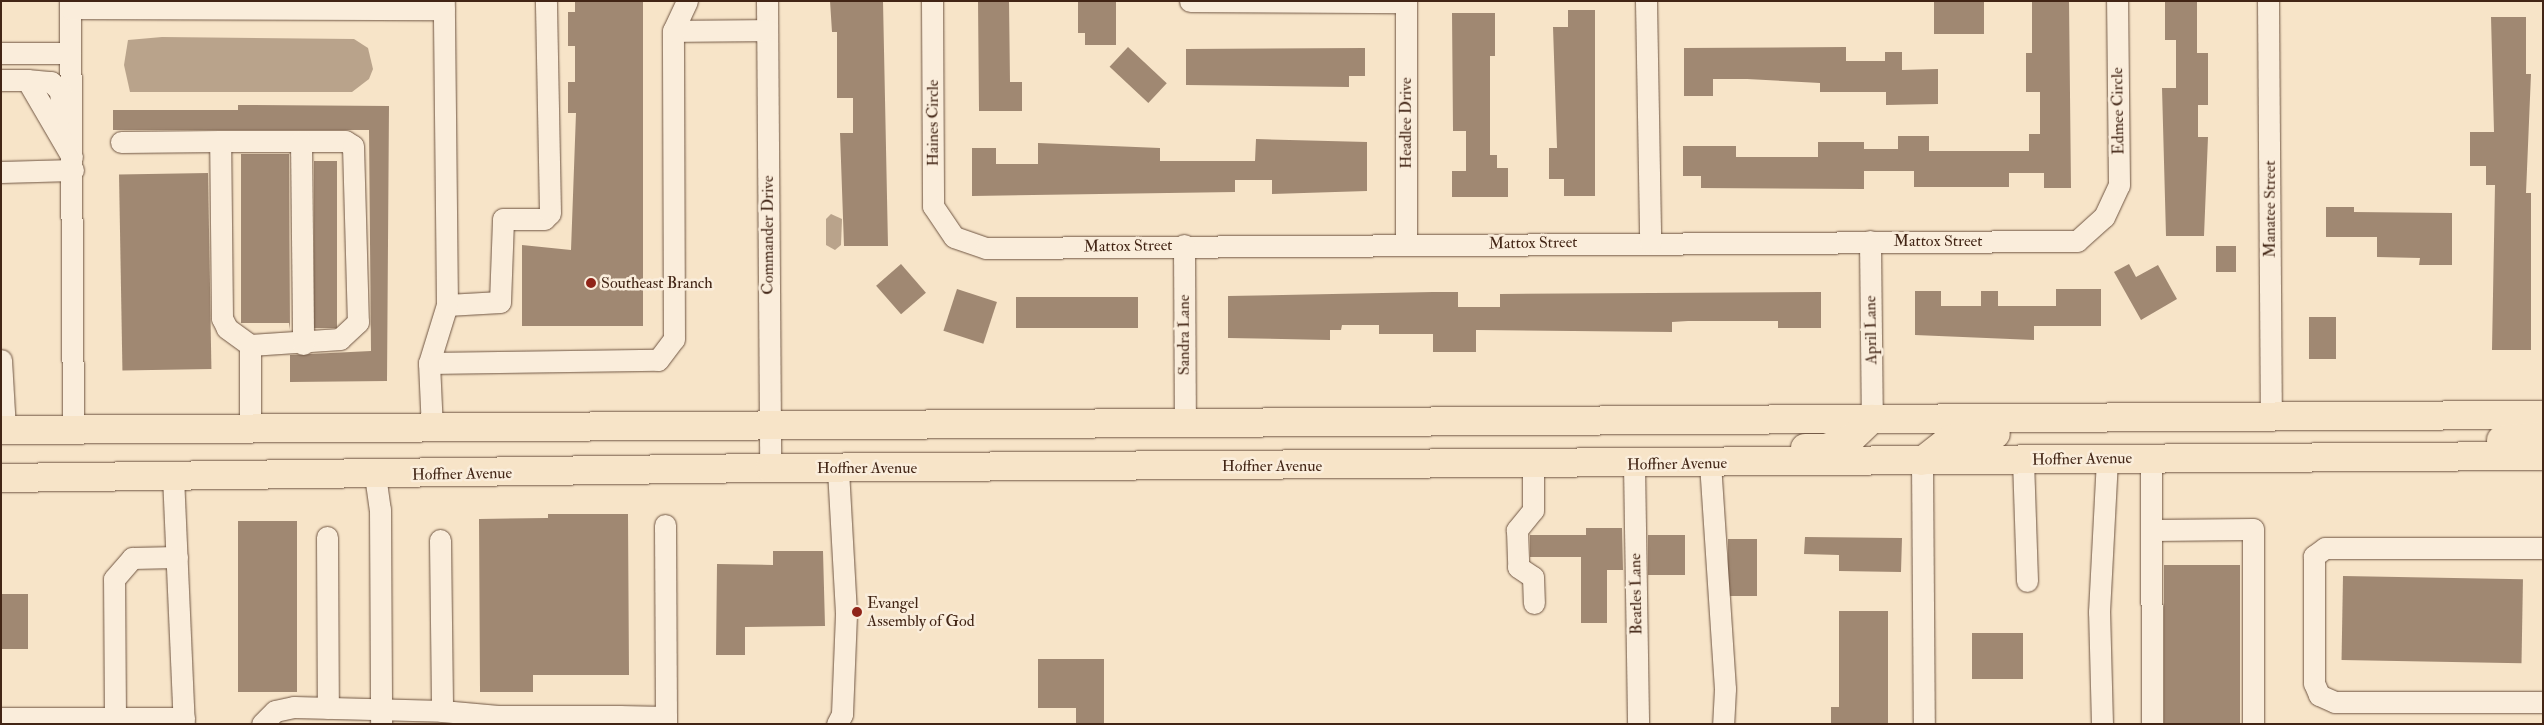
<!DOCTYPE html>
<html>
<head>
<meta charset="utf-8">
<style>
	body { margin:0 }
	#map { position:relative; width:2544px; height:725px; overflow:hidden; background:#f7e4c8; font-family:"IM FELL Double Pica",serif }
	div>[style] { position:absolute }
	.water>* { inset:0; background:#b9a38b }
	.building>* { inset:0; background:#a08872; transform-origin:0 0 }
	.roads { filter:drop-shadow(0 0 1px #6f5542) drop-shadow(0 0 1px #6f5542) }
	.minor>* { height:21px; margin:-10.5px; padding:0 10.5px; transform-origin:10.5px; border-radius:10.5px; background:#faeddb }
	.major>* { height:28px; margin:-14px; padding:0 14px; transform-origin:14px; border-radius:14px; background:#f7e4c8 }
	.dots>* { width:14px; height:14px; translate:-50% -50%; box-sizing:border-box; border:2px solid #faeddb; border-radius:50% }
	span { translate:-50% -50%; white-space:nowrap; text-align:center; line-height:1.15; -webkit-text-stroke:5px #faeddb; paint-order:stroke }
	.street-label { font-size:16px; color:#422515 }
	.poi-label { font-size:16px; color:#422515 }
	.left { translate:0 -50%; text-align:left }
	.frame { position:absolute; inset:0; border:2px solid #422515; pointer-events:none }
</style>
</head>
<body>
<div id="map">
	<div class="water">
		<div style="clip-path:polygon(162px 37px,354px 39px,368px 48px,373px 69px,369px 79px,352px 92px,130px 92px,124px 65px,128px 40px)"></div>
		<div style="clip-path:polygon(831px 214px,842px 219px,841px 245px,835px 250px,826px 245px,826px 219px)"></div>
	</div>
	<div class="building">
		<div style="clip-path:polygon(575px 1px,643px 1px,643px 326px,522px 326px,522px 245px,571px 250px,576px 113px,568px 113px,568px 82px,575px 82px,575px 46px,568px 46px,568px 12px,575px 12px)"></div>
		<div style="clip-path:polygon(830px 1px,883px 1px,888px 246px,844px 246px,840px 133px,853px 133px,853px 98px,837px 98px,837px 32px,832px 32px)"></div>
		<div style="clip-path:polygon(978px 1px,1009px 1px,1010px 82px,1022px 82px,1022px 111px,979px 111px)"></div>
		<div style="clip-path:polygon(1078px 1px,1116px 1px,1116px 45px,1085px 45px,1085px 33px,1078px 33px)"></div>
		<div style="left:1934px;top:1px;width:50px;height:33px"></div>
		<div style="clip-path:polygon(2032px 1px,2069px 1px,2071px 188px,2044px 188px,2044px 173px,2009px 173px,2009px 187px,1914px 187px,1914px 171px,1864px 171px,1864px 189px,1701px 188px,1701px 176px,1683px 176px,1683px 146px,1736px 146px,1736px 157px,1818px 157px,1818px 142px,1864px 142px,1864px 149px,1898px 149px,1898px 136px,1929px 136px,1929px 151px,2029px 151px,2029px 134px,2040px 134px,2040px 92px,2026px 92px,2026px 53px,2032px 53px)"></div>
		<div style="clip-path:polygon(2165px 1px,2197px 1px,2197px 53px,2208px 53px,2208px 105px,2198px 105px,2198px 137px,2208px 137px,2204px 236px,2166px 236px,2162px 88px,2176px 88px,2176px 40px,2165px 40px)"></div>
		<div style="clip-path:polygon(1568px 10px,1595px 10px,1595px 196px,1564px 196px,1564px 179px,1549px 179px,1549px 148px,1557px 148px,1553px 27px,1568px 27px)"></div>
		<div style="clip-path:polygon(1452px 13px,1495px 13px,1495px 56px,1490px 56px,1490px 155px,1497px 155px,1497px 168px,1508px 168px,1508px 197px,1452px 197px,1452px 171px,1466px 171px,1466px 131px,1453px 131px)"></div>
		<div style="clip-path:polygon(2491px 17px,2526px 17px,2526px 74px,2531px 74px,2526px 193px,2531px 193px,2531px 350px,2492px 350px,2495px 185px,2486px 185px,2486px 166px,2470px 166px,2470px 132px,2494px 132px)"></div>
		<div style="left:1128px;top:47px;width:53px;height:27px;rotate:43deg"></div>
		<div style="clip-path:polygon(1846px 47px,1846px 61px,1885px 61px,1885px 52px,1902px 52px,1902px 70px,1938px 69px,1938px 104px,1886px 105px,1886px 92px,1820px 92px,1820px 83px,1747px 79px,1713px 79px,1713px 96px,1684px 96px,1684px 48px)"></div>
		<div style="clip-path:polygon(1365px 48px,1365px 76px,1349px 76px,1349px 87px,1186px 85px,1186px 49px)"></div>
		<div style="clip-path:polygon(238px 105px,389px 106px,387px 381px,290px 382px,290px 355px,371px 351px,369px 130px,113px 130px,113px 110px,238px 110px)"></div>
		<div style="clip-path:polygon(1256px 139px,1367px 142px,1367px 191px,1272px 194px,1272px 180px,1235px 180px,1235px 192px,972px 196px,972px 148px,996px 148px,996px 164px,1038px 164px,1038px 143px,1160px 148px,1160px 161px,1255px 161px)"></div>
		<div style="clip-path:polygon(241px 154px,289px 154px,290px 330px,289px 323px,241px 323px)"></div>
		<div style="left:314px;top:161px;width:23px;height:167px"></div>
		<div style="left:208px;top:173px;width:196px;height:89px;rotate:89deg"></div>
		<div style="clip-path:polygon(2326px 207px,2354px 207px,2354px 212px,2452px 213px,2452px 265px,2419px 265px,2420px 258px,2377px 257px,2377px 237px,2326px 237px)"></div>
		<div style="left:2216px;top:246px;width:20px;height:26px"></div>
		<div style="left:901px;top:264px;width:38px;height:33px;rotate:49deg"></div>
		<div style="clip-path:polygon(2129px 264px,2136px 277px,2158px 265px,2177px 299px,2141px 320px,2114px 272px)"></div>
		<div style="left:957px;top:289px;width:42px;height:44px;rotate:18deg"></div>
		<div style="clip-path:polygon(2056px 289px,2101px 289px,2101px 326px,2034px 326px,2034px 340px,1915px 335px,1915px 291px,1941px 291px,1941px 306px,1981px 306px,1981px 291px,1998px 291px,1998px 306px,2056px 306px)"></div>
		<div style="clip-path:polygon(1433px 292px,1458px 292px,1458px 307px,1500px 307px,1500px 294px,1821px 292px,1821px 328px,1778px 328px,1778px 321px,1688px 321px,1672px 322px,1672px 332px,1476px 330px,1476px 352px,1433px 352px,1433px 334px,1379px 334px,1379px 325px,1342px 325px,1341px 330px,1330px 330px,1330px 340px,1228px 338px,1228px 296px)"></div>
		<div style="left:1016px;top:297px;width:122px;height:31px"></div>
		<div style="left:2309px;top:317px;width:27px;height:42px"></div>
		<div style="clip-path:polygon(548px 514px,628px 514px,629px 675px,533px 675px,533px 692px,480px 692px,479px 519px,548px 518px)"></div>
		<div style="left:238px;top:521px;width:59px;height:171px"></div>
		<div style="clip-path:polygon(1586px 528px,1622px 528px,1623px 570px,1607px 570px,1607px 623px,1581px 623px,1581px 557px,1530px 557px,1530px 535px,1586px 535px)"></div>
		<div style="left:1648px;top:535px;width:37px;height:40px"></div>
		<div style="clip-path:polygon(1805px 537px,1902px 538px,1901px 572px,1839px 571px,1839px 555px,1804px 554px)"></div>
		<div style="left:1728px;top:539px;width:29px;height:57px"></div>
		<div style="clip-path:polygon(773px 551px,823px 551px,825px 626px,745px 627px,745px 655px,716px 655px,717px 564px,773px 565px)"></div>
		<div style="left:2164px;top:565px;width:76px;height:159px"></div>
		<div style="left:2343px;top:576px;width:180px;height:84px;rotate:1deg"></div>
		<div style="left:1px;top:594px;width:27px;height:55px"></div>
		<div style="clip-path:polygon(1839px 611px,1888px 611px,1888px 724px,1831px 724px,1831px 707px,1839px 707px)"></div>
		<div style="left:1972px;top:633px;width:51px;height:46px"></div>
		<div style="clip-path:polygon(1038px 659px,1104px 659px,1104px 724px,1076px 724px,1076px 708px,1038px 708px)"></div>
	</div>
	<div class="roads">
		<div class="minor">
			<div style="left:70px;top:1px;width:430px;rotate:89.6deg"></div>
			<div style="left:767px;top:1px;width:467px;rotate:89.6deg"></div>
			<div style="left:932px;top:1px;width:205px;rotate:89.7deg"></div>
			<div style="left:933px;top:206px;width:37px;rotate:56deg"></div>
			<div style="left:954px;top:237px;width:34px;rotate:19deg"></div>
			<div style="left:986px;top:248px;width:1091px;rotate:-0.37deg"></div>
			<div style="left:2077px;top:241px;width:36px;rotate:-42deg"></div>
			<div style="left:2104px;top:217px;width:35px;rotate:-65deg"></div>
			<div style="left:2119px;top:185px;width:184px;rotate:-90.6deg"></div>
			<div style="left:1190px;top:1px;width:216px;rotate:0.3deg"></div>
			<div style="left:1406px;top:1px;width:243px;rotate:90deg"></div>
			<div style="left:1646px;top:1px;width:241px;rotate:89deg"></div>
			<div style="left:2268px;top:1px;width:415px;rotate:89.6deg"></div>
			<div style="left:70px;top:8px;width:374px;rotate:0.2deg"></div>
			<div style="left:673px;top:31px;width:94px;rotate:-0.6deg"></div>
			<div style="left:1px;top:53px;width:69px"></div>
			<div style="left:1px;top:80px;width:26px"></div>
			<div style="left:27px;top:80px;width:89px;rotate:59.7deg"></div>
			<div style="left:27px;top:80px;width:24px;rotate:5deg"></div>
			<div style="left:51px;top:82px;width:13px;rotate:45deg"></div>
			<div style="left:60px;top:91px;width:23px;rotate:85deg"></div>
			<div style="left:220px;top:141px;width:125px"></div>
			<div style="left:345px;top:141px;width:9px;rotate:32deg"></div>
			<div style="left:353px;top:146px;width:176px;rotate:88.4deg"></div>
			<div style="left:358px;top:322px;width:25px;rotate:137deg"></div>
			<div style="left:340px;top:339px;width:90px;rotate:176.2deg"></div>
			<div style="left:250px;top:345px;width:29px;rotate:-144deg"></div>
			<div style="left:227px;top:328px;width:11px;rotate:-117deg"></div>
			<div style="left:222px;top:318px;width:177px;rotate:-90.6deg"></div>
			<div style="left:301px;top:141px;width:203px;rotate:89.4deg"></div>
			<div style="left:121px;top:142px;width:99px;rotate:-0.6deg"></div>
			<div style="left:1px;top:172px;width:72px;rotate:-1.6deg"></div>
			<div style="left:1870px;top:241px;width:178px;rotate:89.4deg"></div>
			<div style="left:1184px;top:245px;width:179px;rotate:89.7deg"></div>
			<div style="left:447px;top:305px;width:53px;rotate:-3.2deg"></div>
			<div style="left:500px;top:302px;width:83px;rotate:-87.9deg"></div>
			<div style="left:503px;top:219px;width:41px"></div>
			<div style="left:544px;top:219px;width:8px;rotate:-45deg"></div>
			<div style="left:550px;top:213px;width:212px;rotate:-91.1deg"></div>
			<div style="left:250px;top:345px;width:86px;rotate:90deg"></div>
			<div style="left:1px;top:360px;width:70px;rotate:86.7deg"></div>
			<div style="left:429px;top:363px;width:229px;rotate:-0.8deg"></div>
			<div style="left:658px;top:360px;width:26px;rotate:-53deg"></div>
			<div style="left:674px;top:339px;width:308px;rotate:-90.2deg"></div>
			<div style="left:673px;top:31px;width:33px;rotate:-65deg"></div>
			<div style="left:432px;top:429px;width:66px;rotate:-92.6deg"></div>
			<div style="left:429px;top:363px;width:61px;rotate:-72.8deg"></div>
			<div style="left:447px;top:305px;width:304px;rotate:-90.6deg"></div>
			<div style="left:2151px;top:459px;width:265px;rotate:89.8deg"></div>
			<div style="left:2023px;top:460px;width:121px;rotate:88.1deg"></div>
			<div style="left:1922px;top:461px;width:263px;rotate:89.6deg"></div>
			<div style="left:1710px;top:463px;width:226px;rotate:86.2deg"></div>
			<div style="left:1725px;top:689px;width:35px;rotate:93deg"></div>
			<div style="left:1533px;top:464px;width:46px;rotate:90deg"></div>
			<div style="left:1533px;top:510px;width:26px;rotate:129deg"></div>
			<div style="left:1517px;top:530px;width:37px;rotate:88deg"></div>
			<div style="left:1518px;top:567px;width:18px;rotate:34deg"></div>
			<div style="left:1533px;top:577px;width:26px;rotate:88deg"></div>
			<div style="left:1634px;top:464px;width:260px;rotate:89.1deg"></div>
			<div style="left:375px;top:475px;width:34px;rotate:82deg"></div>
			<div style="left:380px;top:509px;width:215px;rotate:89.7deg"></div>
			<div style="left:173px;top:476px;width:248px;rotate:87.5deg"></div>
			<div style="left:665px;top:525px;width:199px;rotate:89.7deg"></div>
			<div style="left:2152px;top:530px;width:101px;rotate:-0.6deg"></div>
			<div style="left:2253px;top:529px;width:195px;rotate:90deg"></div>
			<div style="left:327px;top:537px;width:171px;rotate:89.7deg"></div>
			<div style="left:440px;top:540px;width:171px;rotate:89.3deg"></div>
			<div style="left:442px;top:711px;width:56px;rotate:5.1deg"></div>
			<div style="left:498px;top:716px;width:8px;rotate:90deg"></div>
			<div style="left:2543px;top:548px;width:218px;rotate:180deg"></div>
			<div style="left:2325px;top:548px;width:14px;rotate:144deg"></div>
			<div style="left:2314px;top:556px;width:127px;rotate:90deg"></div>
			<div style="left:2314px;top:683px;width:13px;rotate:67deg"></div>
			<div style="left:2319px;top:695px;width:17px;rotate:24deg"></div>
			<div style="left:2335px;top:702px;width:208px"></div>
			<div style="left:498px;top:716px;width:121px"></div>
			<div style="left:619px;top:716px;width:8px;rotate:90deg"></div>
			<div style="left:619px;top:716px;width:47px;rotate:1.2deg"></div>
			<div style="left:115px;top:717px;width:138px;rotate:-90.4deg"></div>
			<div style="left:114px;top:579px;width:28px;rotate:-49deg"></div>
			<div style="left:132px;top:558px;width:45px;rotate:-1.3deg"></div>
			<div style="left:1px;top:718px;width:183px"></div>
			<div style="left:262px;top:724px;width:18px;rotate:-45deg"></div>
			<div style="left:275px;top:711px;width:19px;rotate:-12deg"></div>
			<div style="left:294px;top:707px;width:148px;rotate:1.5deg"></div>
			<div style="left:837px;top:724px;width:11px;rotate:-63deg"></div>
			<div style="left:842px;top:714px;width:101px;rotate:-87.7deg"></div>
			<div style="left:846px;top:613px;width:145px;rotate:-93.2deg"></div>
			<div style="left:2102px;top:724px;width:112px;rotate:-91.5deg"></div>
			<div style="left:2099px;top:612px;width:153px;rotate:-87deg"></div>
		</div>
		<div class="major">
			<div style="left:1px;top:430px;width:2542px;rotate:-0.34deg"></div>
			<div style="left:2501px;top:440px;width:42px;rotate:-5.4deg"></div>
			<div style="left:1805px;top:448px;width:21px"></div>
			<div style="left:1826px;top:448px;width:27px;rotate:-20deg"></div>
			<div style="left:1851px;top:439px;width:29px;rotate:-44deg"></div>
			<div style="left:1922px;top:461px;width:36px;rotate:-38deg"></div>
			<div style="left:1950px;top:439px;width:46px;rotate:-6.2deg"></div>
			<div style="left:1px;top:478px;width:769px;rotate:-0.75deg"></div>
			<div style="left:770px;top:468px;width:1773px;rotate:-0.39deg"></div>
		</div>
	</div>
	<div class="dots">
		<div style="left:591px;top:283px;background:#8f2418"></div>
		<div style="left:857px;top:612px;background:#8f2418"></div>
	</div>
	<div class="street-label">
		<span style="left:2118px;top:111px;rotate:-91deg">Edmee Circle</span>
		<span style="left:933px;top:123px;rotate:-90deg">Haines Circle</span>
		<span style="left:1406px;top:123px;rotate:-90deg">Headlee Drive</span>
		<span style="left:2270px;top:209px;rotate:-90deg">Manatee Street</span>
		<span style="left:768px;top:235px;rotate:-90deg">Commander Drive</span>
		<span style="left:1938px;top:241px">Mattox Street</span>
		<span style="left:1533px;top:243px;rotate:-1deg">Mattox Street</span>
		<span style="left:1128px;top:246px;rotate:-1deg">Mattox Street</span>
		<span style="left:1871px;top:330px;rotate:-91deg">April Lane</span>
		<span style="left:1184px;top:335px;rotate:-90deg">Sandra Lane</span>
		<span style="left:2082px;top:459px;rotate:-1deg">Hoffner Avenue</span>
		<span style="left:1677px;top:464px;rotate:-1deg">Hoffner Avenue</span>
		<span style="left:1272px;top:466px">Hoffner Avenue</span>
		<span style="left:867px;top:468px">Hoffner Avenue</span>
		<span style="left:462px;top:474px;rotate:-1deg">Hoffner Avenue</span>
		<span style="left:1636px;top:594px;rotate:-91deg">Beatles Lane</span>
	</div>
	<div class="poi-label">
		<span class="left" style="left:601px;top:283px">Southeast Branch</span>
		<span class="left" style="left:867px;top:612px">Evangel<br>Assembly of God</span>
	</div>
	<div class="frame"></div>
</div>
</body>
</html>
